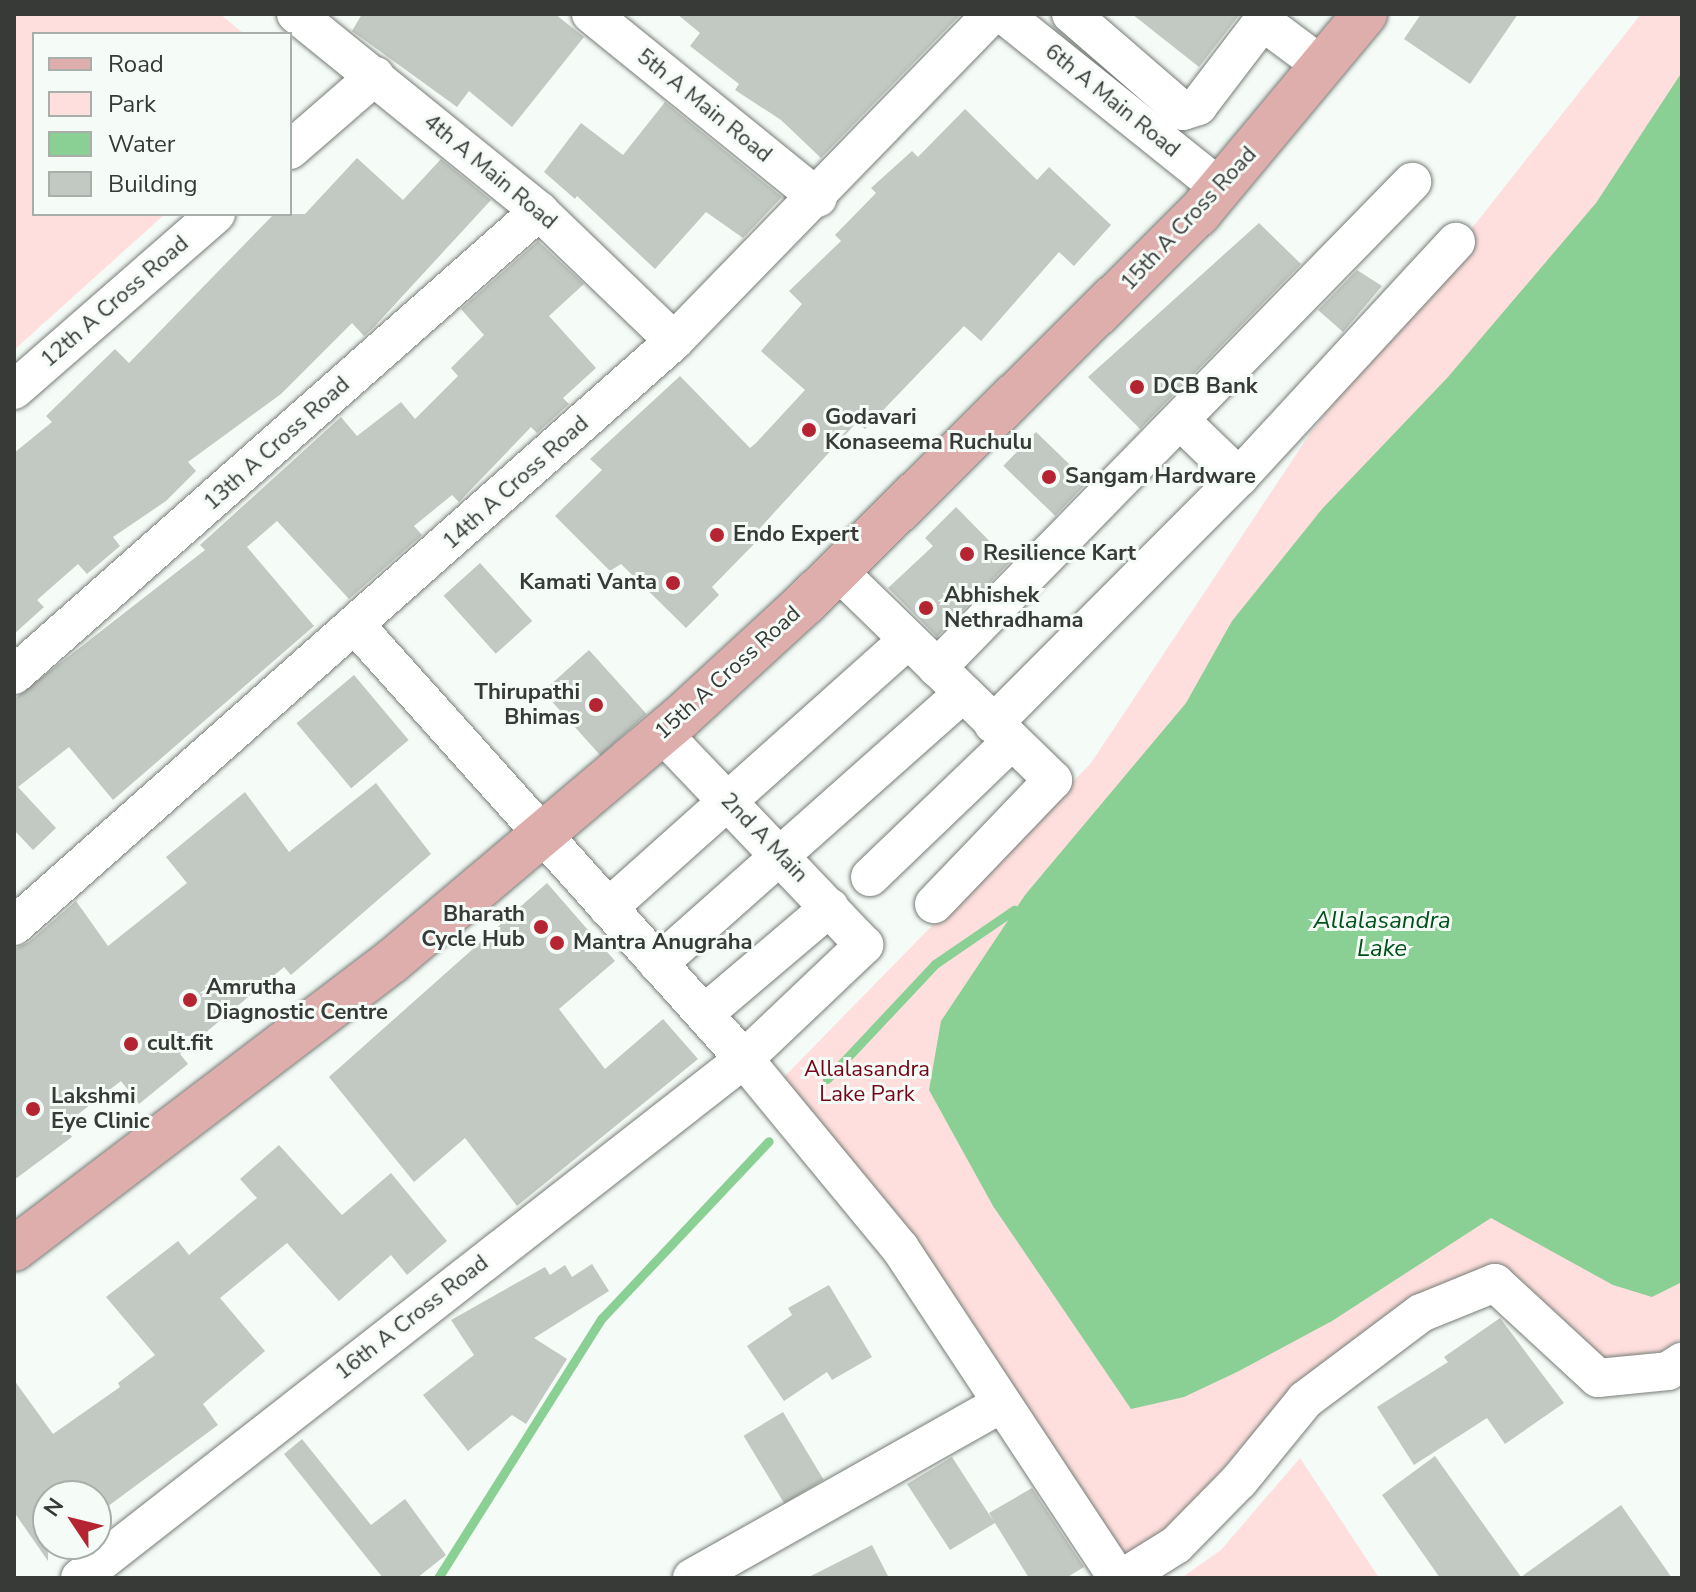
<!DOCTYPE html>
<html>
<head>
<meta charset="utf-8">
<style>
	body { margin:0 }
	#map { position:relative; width:1696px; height:1592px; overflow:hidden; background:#f5fbf6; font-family:"Nunito Sans",sans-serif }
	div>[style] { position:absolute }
	.green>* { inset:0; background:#fedfdd }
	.water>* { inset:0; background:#8acf93 }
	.stream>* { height:9px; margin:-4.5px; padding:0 4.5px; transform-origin:4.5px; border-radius:4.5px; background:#8acf93 }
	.building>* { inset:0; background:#c2c8c2; transform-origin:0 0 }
	.roads { filter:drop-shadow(0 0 2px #777c77) drop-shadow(0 0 2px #777c77) }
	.minor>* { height:38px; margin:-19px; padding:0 19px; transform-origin:19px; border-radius:19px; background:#fff }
	.major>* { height:44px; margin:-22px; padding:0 22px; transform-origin:22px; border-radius:22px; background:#ddaeac }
	.dots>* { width:22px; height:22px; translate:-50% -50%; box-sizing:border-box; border:4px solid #f5fbf6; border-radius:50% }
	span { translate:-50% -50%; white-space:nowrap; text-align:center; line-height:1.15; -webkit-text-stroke:6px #f5fbf6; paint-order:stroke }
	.street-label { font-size:22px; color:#383a38 }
	.poi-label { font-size:22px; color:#383a38; font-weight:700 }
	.left { translate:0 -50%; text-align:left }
	.right { translate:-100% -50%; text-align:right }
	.park-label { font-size:22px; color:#740417 }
	.water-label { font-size:24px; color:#00511b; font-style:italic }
	.frame { position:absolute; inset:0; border:16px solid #383a38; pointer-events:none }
	.legend { position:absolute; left:32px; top:32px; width:260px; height:184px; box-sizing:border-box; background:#f5fbf6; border:2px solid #a9aeaa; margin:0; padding:10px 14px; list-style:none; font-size:24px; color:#383a38 }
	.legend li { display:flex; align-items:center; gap:16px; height:40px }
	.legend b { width:40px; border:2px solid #a9aeaa }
	.north { position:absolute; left:32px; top:1480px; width:80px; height:80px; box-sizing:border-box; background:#f5fbf6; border:2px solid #a9aeaa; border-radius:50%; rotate:305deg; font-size:22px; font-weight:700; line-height:32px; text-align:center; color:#383a38 }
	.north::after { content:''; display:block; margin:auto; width:28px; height:36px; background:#b52432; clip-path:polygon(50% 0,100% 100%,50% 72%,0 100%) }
</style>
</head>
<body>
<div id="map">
	<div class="green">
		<div style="clip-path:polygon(14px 14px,220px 14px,244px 34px,34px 34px,34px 214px,165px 214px,14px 350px)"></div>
		<div style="clip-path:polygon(1641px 14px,1682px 14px,1682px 1339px,1662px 1351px,1606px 1364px,1493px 1263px,1411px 1305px,1293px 1387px,1174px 1525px,1125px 1555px,784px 1077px,1091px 763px,1311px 432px)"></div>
		<div style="clip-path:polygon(1300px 1458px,1379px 1578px,1181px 1578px,1221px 1550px)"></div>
	</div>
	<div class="water">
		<div style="clip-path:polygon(1682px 72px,1682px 1282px,1652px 1297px,1613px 1285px,1491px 1218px,1332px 1321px,1237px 1372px,1184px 1397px,1131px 1409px,993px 1206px,929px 1090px,941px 1021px,1025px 895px,1186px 703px,1232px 621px,1322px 509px,1448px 377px,1596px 203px)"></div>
	</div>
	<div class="stream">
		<div style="left:827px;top:1079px;width:158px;rotate:-46.8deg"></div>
		<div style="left:935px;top:964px;width:96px;rotate:-34.4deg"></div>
		<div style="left:438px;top:1578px;width:307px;rotate:-57.8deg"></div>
		<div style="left:602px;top:1318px;width:243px;rotate:-46.7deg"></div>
	</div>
	<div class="building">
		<div style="clip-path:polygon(362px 14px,555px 14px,584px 37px,512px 127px,469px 91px,457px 107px,352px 31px)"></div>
		<div style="clip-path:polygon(677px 14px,961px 14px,821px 158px,781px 120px,735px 90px,739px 84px,690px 46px,700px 33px)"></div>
		<div style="clip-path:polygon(1132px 14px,1240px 14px,1199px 67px)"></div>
		<div style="clip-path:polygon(1421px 14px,1518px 14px,1470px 84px,1404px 39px)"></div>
		<div style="clip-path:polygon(665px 102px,782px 197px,743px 238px,706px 212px,655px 269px,577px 196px,575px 199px,544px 172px,581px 123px,623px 155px)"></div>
		<div style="clip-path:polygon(965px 109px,1037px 180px,1049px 167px,1111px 225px,1074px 266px,1059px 252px,981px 341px,964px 326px,865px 429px,857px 422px,750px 539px,754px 544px,712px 587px,719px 595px,686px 628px,621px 564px,610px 571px,555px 516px,602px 470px,590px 459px,680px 376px,750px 448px,756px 443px,805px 390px,761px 351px,802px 304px,789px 291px,841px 241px,835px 235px,876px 193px,871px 188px,912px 151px,918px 157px)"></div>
		<div style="clip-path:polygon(357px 158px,403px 200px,441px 159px,491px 200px,374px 327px,364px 336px,352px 323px,281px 394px,188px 462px,196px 471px,166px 501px,113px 537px,120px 546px,87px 574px,78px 564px,37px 600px,44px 607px,14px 634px,14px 453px,52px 422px,46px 416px,115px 349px,129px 363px,274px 214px,305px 214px)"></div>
		<div style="clip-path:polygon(1259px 223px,1301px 264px,1140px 429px,1088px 377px)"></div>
		<div style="clip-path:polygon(538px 241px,584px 284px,549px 316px,596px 368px,563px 398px,569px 404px,537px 433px,531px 427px,459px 502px,452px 495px,414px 526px,422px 535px,349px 599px,277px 521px,247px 547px,314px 626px,113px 800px,69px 747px,18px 787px,56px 828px,33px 850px,14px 830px,14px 699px,205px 550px,200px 545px,341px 417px,357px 436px,401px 402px,415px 419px,458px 376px,451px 368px,484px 335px,461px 309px)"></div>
		<div style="clip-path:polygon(1357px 270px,1382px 286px,1343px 332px,1318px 310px)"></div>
		<div style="left:1036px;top:432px;width:72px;height:47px;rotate:44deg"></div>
		<div style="clip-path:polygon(956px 507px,1010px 562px,937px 637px,888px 588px,933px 546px,925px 538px)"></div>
		<div style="left:480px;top:563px;width:78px;height:49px;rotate:48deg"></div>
		<div style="left:589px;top:650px;width:86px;height:62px;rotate:48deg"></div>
		<div style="left:354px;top:675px;width:85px;height:75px;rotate:50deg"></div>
		<div style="clip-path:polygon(376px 783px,431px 854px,291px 975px,284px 967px,180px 1054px,188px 1064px,139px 1104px,121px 1081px,64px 1125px,72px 1137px,14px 1180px,14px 949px,29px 942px,76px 901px,108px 946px,187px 883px,166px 857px,245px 792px,289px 852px)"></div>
		<div style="clip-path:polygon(547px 883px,615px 961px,559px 1009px,605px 1069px,663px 1019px,698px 1059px,517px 1206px,465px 1138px,414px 1182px,329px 1077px)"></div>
		<div style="clip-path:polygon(279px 1145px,342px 1215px,391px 1173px,447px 1241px,407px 1275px,391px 1255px,339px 1301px,287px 1243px,220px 1298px,265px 1351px,203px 1404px,218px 1425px,96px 1515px,96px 1496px,48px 1496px,48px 1561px,14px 1512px,14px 1380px,53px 1434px,120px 1387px,118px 1383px,155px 1355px,106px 1297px,178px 1241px,189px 1255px,257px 1198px,240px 1179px)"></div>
		<div style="clip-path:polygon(592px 1264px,609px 1291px,534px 1338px,567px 1359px,526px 1424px,512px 1415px,468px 1451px,423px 1395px,474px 1355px,451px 1320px,545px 1267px,550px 1275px,565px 1265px,572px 1277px)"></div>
		<div style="clip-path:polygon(829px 1285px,872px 1357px,832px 1380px,827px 1372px,784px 1401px,747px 1346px,792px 1315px,788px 1308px)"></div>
		<div style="clip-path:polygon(1500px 1318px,1564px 1403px,1505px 1444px,1487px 1418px,1414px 1465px,1377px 1407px,1448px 1362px,1444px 1357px)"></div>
		<div style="left:783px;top:1412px;width:79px;height:46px;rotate:59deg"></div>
		<div style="clip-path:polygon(302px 1439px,371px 1525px,405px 1499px,446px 1555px,417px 1578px,383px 1578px,284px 1454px)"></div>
		<div style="clip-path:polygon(1435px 1456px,1521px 1577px,1621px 1505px,1672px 1578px,1440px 1578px,1382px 1495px)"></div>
		<div style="clip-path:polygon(952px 1457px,994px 1522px,989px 1513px,1032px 1488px,1084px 1567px,1066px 1578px,1029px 1578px,995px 1523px,950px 1550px,907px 1484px)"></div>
		<div style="clip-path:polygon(872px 1545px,889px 1578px,807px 1578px)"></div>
	</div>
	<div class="roads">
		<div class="minor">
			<div style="left:296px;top:14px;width:313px;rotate:39deg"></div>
			<div style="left:539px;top:211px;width:187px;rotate:43.9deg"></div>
			<div style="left:591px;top:14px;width:292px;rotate:39deg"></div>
			<div style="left:1003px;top:14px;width:278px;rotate:38.7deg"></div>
			<div style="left:1071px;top:14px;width:148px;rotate:40.9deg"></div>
			<div style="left:1183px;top:111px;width:16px;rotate:-18deg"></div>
			<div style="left:1198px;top:106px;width:116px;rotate:-52.7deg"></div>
			<div style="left:1262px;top:21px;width:77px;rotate:36.6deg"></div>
			<div style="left:290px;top:150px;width:113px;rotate:-41deg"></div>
			<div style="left:14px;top:390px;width:268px;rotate:-41.1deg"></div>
			<div style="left:1181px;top:421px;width:81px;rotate:44deg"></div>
			<div style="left:838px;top:571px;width:300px;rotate:44.2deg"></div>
			<div style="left:1053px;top:780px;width:172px;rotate:133.8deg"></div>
			<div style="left:357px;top:627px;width:580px;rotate:48.14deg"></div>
			<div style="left:744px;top:1059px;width:245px;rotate:50.5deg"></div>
			<div style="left:900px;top:1248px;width:396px;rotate:56.6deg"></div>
			<div style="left:937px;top:668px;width:680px;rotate:-45.66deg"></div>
			<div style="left:14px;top:675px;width:701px;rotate:-41.47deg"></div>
			<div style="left:993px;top:724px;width:349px;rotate:-45.1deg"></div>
			<div style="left:1239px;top:477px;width:320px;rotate:-47.3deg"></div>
			<div style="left:870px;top:877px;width:197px;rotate:-43.8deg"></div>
			<div style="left:608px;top:908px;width:402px;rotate:-41.8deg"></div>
			<div style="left:14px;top:926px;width:882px;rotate:-41.55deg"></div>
			<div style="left:674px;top:341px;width:456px;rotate:-45.8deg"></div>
			<div style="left:658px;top:964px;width:408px;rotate:-41.6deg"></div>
			<div style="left:704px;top:1014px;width:165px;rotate:-40.3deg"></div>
			<div style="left:80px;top:1578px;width:843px;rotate:-38.01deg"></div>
			<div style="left:744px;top:1059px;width:166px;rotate:-43.5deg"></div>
			<div style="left:864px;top:945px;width:293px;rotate:-133.6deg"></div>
			<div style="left:692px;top:1578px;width:355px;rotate:-29.4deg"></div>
			<div style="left:1123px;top:1578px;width:62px;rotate:-31.9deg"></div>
			<div style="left:1176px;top:1545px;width:90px;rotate:-45.5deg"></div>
			<div style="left:1239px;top:1481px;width:104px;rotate:-50.8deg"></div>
			<div style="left:1305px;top:1400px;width:145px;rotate:-36.9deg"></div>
			<div style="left:1421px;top:1313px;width:80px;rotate:-22.1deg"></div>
			<div style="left:1495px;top:1283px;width:140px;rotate:42.7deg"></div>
			<div style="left:1598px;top:1378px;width:70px;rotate:-5.7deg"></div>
			<div style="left:1668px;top:1371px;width:17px;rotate:-33deg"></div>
		</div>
		<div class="major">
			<div style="left:14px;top:1249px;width:474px;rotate:-37.3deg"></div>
			<div style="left:391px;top:962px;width:378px;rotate:-40.2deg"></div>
			<div style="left:680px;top:718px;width:170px;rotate:-42.6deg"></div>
			<div style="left:805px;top:603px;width:556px;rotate:-44.71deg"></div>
			<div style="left:1200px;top:212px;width:258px;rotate:-50.2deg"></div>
		</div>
	</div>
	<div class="dots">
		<div style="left:1137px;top:387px;background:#b52432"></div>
		<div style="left:809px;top:430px;background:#b52432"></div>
		<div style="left:1049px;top:477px;background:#b52432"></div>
		<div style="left:717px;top:535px;background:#b52432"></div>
		<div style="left:967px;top:554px;background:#b52432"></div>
		<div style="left:673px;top:583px;background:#b52432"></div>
		<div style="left:926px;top:608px;background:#b52432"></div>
		<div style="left:596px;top:705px;background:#b52432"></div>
		<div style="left:541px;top:927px;background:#b52432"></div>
		<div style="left:557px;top:943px;background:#b52432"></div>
		<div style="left:190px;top:1000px;background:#b52432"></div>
		<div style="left:131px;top:1044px;background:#b52432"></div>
		<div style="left:33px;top:1109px;background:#b52432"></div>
	</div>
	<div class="street-label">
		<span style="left:1112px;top:101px;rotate:39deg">6th A Main Road</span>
		<span style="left:704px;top:106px;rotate:39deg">5th A Main Road</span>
		<span style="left:490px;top:172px;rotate:40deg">4th A Main Road</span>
		<span style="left:1189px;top:219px;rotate:-47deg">15th A Cross Road</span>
		<span style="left:115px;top:302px;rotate:-41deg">12th A Cross Road</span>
		<span style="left:277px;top:444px;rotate:-42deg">13th A Cross Road</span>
		<span style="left:516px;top:483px;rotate:-42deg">14th A Cross Road</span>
		<span style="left:728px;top:673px;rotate:-42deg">15th A Cross Road</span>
		<span style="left:764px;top:838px;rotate:46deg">2nd A Main</span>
		<span style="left:412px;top:1318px;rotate:-38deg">16th A Cross Road</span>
	</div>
	<div class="poi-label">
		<span class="left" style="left:1153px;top:387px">DCB Bank</span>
		<span class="left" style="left:825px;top:430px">Godavari<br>Konaseema Ruchulu</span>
		<span class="left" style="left:1065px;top:477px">Sangam Hardware</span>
		<span class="left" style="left:733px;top:535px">Endo Expert</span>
		<span class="left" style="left:983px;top:554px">Resilience Kart</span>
		<span class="right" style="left:657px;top:583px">Kamati Vanta</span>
		<span class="left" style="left:944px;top:608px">Abhishek<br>Nethradhama</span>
		<span class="right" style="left:580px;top:705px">Thirupathi<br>Bhimas</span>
		<span class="right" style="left:525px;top:927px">Bharath<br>Cycle Hub</span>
		<span class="left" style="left:573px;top:943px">Mantra Anugraha</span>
		<span class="left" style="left:206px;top:1000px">Amrutha<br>Diagnostic Centre</span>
		<span class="left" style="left:147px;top:1044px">cult.fit</span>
		<span class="left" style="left:51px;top:1109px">Lakshmi<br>Eye Clinic</span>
	</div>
	<div class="park-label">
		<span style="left:867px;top:1082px">Allalasandra<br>Lake Park</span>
	</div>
	<div class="water-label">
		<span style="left:1382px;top:935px">Allalasandra<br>Lake</span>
	</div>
	<div class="frame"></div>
	<ul class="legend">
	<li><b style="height:10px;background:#ddaeac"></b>Road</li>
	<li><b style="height:22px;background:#fedfdd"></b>Park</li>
	<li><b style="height:22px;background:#8acf93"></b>Water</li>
	<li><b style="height:22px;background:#c2c8c2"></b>Building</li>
	</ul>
	<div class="north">N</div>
</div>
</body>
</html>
